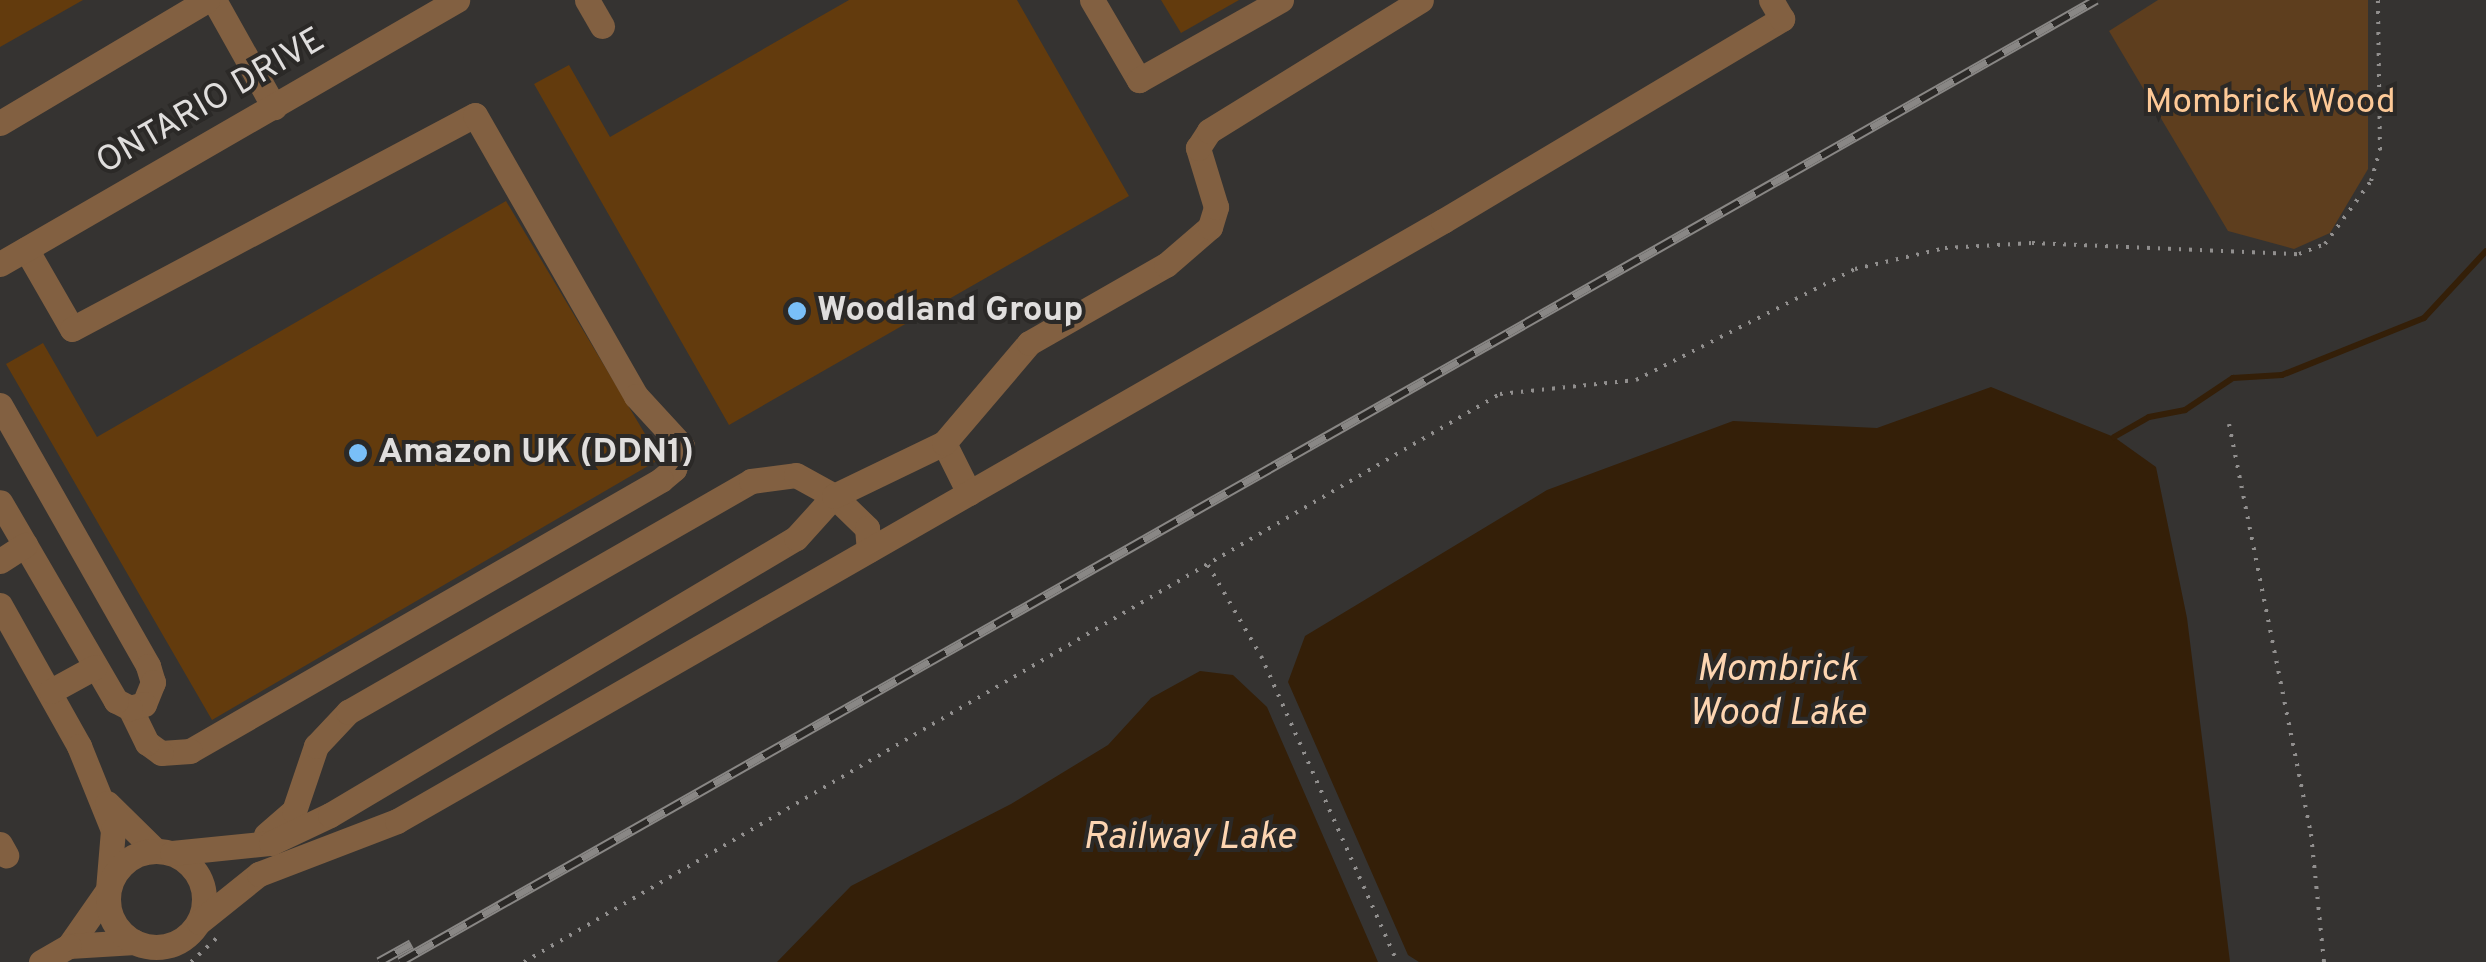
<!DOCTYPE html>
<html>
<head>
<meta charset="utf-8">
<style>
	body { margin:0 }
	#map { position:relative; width:2486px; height:962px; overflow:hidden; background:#353331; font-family:Overpass,sans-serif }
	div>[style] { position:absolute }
	.green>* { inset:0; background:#5e3e1e }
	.water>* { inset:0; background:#341f08 }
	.stream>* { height:6px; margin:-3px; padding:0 3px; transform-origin:3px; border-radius:3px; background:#341f08 }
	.building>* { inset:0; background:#633b0d }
	.path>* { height:4px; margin-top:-2px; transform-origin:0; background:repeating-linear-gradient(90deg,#918f8e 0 2.5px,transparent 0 10.5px) }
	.minor>* { height:25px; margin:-12.5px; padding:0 12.5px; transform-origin:12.5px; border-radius:12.5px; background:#826041 }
	.minor>.ring { margin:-12.5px; padding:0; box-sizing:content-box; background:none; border:25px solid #826041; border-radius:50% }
	.rail>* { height:10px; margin-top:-5px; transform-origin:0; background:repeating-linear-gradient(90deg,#2b2927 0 19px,#898785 0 38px); box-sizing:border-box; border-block:2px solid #898785 }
	.dots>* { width:28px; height:28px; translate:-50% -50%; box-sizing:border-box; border:5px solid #2b2927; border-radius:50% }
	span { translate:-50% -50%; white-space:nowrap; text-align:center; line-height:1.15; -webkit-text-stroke:8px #2b2927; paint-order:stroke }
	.street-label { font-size:35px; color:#e0dedd }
	.park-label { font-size:35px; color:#fdc997 }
	.poi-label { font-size:35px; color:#e0dedd; font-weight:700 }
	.left { translate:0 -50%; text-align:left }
	.water-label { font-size:38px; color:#fdd5b1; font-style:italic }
</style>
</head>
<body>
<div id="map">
	<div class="green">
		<div style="clip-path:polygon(2158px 0,2368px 0,2368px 169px,2330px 233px,2294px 249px,2228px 231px,2109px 31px)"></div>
	</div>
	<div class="water">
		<div style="clip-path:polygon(1991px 387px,2114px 437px,2156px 467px,2187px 618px,2230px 962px,1419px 962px,1408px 955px,1288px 682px,1305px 636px,1547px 490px,1733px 421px,1877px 428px)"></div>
		<div style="clip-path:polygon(1200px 671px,1233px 675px,1267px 707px,1378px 962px,777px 962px,851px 886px,1011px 804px,1108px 745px,1151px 698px)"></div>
	</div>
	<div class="stream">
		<div style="left:2114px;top:437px;width:40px;rotate:-29.7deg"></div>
		<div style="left:2149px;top:417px;width:37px;rotate:-11deg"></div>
		<div style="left:2185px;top:410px;width:58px;rotate:-33.7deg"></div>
		<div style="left:2233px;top:378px;width:49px;rotate:-3.5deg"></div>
		<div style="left:2282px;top:375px;width:153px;rotate:-21.9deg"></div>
		<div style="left:2424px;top:318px;width:91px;rotate:-47.2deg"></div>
	</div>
	<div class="building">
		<div style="clip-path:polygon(0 0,83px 0,0 47px)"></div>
		<div style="clip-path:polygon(849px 0,1017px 0,1129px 196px,729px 425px,534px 84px,569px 65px,610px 137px)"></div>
		<div style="clip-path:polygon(1161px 0,1239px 0,1181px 33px)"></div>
		<div style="clip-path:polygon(506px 201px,660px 459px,212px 720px,6px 364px,43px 343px,97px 437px)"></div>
	</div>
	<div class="path">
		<div style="left:2229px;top:424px;width:418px;rotate:78.7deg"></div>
		<div style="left:2311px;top:834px;width:129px;rotate:84.2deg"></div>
		<div style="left:1208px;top:565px;width:105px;rotate:59.8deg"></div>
		<div style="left:1261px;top:656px;width:335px;rotate:66deg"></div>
		<div style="left:159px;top:947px;width:18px;rotate:56deg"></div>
		<div style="left:191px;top:962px;width:35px;rotate:-43deg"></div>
		<div style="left:524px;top:962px;width:1129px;rotate:-30.2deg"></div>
		<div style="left:1500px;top:394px;width:137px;rotate:-5.9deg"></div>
		<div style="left:1636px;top:380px;width:246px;rotate:-26.9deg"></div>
		<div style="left:1855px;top:269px;width:92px;rotate:-13.1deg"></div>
		<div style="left:1945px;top:248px;width:87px;rotate:-3.3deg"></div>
		<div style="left:2032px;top:243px;width:267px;rotate:2.4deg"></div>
		<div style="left:2299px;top:254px;width:28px;rotate:-21deg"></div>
		<div style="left:2325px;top:244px;width:78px;rotate:-53.9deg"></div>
		<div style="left:2371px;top:181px;width:32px;rotate:-74deg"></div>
		<div style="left:2380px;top:150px;width:150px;rotate:-90.8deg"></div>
	</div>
	<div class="minor">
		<div style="left:214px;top:0;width:123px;rotate:60.7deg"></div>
		<div style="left:587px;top:0;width:30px;rotate:60deg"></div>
		<div style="left:1092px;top:0;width:93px;rotate:59.6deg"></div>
		<div style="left:1139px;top:80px;width:163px;rotate:-29.4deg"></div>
		<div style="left:0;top:123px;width:241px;rotate:-30.7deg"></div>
		<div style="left:26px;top:249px;width:92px;rotate:60.1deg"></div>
		<div style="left:72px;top:329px;width:456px;rotate:-28deg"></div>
		<div style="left:475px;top:115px;width:324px;rotate:60.2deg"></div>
		<div style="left:636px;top:396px;width:68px;rotate:47.4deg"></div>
		<div style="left:682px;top:446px;width:24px;rotate:109deg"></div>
		<div style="left:674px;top:469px;width:17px;rotate:140deg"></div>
		<div style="left:661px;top:480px;width:543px;rotate:150.09deg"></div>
		<div style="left:190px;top:751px;width:29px;rotate:176deg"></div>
		<div style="left:161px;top:753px;width:17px;rotate:-144deg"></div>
		<div style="left:147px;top:743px;width:39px;rotate:-116deg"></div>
		<div style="left:0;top:264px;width:528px;rotate:-30.01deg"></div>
		<div style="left:0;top:405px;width:300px;rotate:60.4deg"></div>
		<div style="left:148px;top:666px;width:17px;rotate:73deg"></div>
		<div style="left:153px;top:682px;width:24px;rotate:112deg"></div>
		<div style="left:144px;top:704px;width:15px;rotate:164deg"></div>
		<div style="left:130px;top:708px;width:16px;rotate:-153deg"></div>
		<div style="left:116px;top:701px;width:230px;rotate:-120.2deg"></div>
		<div style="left:944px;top:443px;width:56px;rotate:63.4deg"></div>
		<div style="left:0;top:561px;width:30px;rotate:-33deg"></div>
		<div style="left:0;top:605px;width:162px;rotate:60.7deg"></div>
		<div style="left:79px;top:746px;width:91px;rotate:68deg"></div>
		<div style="left:113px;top:830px;width:60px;rotate:94.8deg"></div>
		<div style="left:108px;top:890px;width:68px;rotate:124.9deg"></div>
		<div style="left:69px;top:946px;width:66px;rotate:-3.5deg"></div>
		<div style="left:51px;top:691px;width:50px;rotate:-28.6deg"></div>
		<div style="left:107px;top:803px;width:67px;rotate:44.4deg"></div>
		<div style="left:266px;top:835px;width:37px;rotate:-41deg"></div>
		<div style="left:294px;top:811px;width:69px;rotate:-71.3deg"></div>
		<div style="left:316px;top:746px;width:47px;rotate:-46.7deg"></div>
		<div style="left:348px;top:712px;width:465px;rotate:-29.8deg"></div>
		<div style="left:751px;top:481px;width:45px;rotate:-7.6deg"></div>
		<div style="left:796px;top:475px;width:43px;rotate:28.9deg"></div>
		<div style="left:834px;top:496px;width:46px;rotate:44.1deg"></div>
		<div style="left:867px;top:528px;width:22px;rotate:85deg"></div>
		<div style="left:0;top:844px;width:13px;rotate:61deg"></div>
		<div class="ring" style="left:108px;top:851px;width:71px;height:71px"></div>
		<div style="left:172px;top:853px;width:100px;rotate:-5.8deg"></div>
		<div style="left:271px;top:843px;width:65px;rotate:-25.4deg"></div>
		<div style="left:330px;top:815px;width:542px;rotate:-30.73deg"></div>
		<div style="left:796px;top:538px;width:57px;rotate:-47.9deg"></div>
		<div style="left:834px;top:496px;width:122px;rotate:-25.7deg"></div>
		<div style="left:944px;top:443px;width:131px;rotate:-49.6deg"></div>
		<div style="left:1029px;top:343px;width:158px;rotate:-29.7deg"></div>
		<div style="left:1166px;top:265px;width:58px;rotate:-40.8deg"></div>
		<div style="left:1210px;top:227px;width:21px;rotate:-73deg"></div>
		<div style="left:1216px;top:207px;width:62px;rotate:-107deg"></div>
		<div style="left:1198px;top:148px;width:20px;rotate:-57deg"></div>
		<div style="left:1209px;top:131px;width:249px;rotate:-31.7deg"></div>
		<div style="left:199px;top:922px;width:77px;rotate:-38.7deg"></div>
		<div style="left:259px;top:874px;width:148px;rotate:-21deg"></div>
		<div style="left:397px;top:821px;width:1206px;rotate:-29.84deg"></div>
		<div style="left:1443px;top:221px;width:395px;rotate:-30.8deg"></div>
		<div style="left:1782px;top:19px;width:22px;rotate:-120deg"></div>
		<div style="left:41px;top:962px;width:32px;rotate:-30deg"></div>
	</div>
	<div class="rail">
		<div style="left:379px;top:962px;width:37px;rotate:-29deg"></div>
		<div style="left:400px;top:962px;width:1950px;rotate:-29.56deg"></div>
	</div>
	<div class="dots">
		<div style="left:797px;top:311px;background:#79bff8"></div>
		<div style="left:358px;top:453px;background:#79bff8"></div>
	</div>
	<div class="street-label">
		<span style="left:211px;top:102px;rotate:-30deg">ONTARIO DRIVE</span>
	</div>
	<div class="park-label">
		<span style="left:2270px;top:103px">Mombrick Wood</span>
	</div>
	<div class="poi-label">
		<span class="left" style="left:817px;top:311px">Woodland Group</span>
		<span class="left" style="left:378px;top:453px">Amazon UK (DDN1)</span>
	</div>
	<div class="water-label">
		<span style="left:1777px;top:693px">Mombrick<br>Wood Lake</span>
		<span style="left:1189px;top:839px">Railway Lake</span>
	</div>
</div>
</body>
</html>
